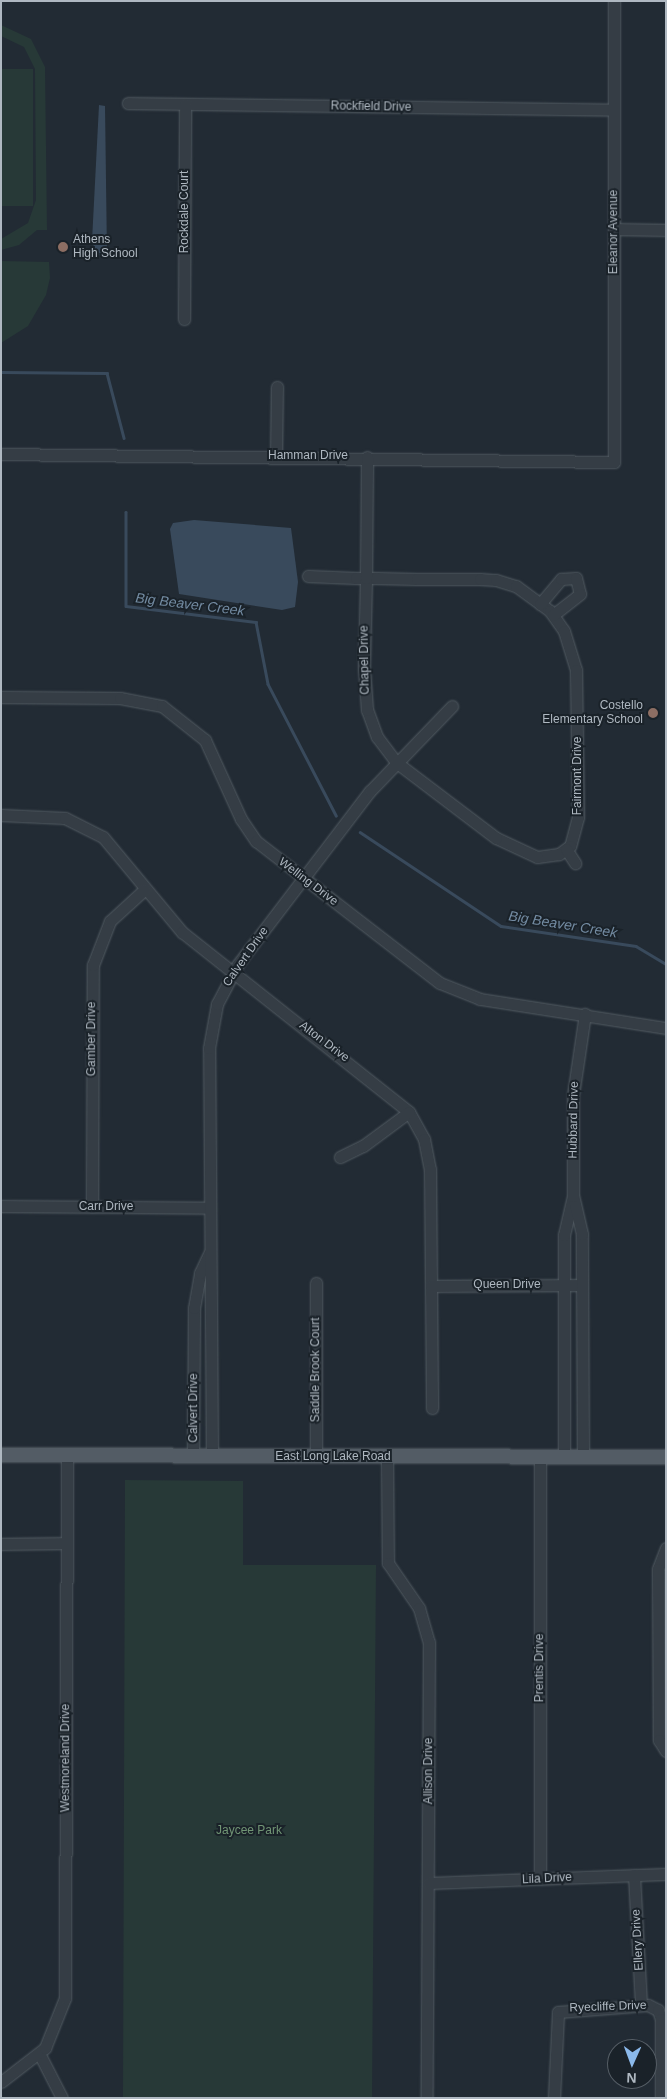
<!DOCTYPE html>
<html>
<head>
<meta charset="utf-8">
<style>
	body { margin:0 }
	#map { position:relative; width:667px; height:2099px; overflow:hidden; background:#222b34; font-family:Arial,sans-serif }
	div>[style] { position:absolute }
	.green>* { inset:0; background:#273937; transform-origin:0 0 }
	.water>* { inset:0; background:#394a5c }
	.stream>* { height:2.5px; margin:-1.25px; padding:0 1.25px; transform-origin:1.25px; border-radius:1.25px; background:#394a5c }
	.roads { filter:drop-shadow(0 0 1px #525b62) drop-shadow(0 0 1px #525b62) }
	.minor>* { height:11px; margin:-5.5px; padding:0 5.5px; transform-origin:5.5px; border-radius:5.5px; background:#353d45 }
	.major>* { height:14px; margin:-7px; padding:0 7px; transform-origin:7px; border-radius:7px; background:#535c65 }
	.dots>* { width:14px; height:14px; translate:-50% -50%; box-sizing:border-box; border:2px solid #1a2229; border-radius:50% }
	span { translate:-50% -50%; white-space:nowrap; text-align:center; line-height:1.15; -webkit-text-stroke:4px #1a2229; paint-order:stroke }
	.street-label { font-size:12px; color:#afb8c1 }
	.poi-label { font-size:12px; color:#afb8c1 }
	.left { translate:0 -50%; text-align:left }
	.right { translate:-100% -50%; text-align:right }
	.park-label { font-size:12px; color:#719575 }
	.water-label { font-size:14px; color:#738ba2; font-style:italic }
	.frame { position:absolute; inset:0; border:2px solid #afb8c1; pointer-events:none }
	.north { position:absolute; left:607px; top:2039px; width:50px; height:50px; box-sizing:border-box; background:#1a2229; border:1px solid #565e66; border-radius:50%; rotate:182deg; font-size:14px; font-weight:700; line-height:20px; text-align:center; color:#afb8c1 }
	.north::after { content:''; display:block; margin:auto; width:18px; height:22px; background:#8bb9eb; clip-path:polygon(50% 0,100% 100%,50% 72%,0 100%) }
</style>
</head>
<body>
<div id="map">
	<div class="green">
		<div style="clip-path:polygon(1px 25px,31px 39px,45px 67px,47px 230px,37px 230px,19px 245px,1px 250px,1px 239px,28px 223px,36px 200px,35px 69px,24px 47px,1px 36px)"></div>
		<div style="left:1px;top:69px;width:32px;height:137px"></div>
		<div style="clip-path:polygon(1px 261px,49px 262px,50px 278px,46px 295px,28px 326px,1px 343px)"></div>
		<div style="clip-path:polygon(125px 1480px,243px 1481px,243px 1565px,376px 1565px,372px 2098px,123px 2098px)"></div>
	</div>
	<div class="water">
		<div style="clip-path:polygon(99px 105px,105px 106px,107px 256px,97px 255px,92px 241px)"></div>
		<div style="clip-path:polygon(194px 520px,291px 528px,298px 582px,295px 607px,282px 610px,179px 594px,170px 529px,173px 523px)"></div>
	</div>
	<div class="stream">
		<div style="left:1px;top:372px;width:106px;rotate:0.5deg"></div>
		<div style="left:107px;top:373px;width:67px;rotate:75.3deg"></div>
		<div style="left:126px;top:512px;width:94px;rotate:90deg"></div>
		<div style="left:126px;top:606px;width:131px;rotate:7deg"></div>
		<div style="left:256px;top:622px;width:63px;rotate:79deg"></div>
		<div style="left:268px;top:684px;width:148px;rotate:62.6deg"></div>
		<div style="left:360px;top:832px;width:169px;rotate:33.7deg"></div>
		<div style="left:501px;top:926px;width:136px;rotate:8.4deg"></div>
		<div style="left:636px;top:946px;width:35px;rotate:31deg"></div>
	</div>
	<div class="roads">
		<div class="minor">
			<div style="left:128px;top:103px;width:486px;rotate:0.8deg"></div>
			<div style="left:615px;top:229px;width:51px;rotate:1.1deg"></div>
			<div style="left:184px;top:319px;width:215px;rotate:-89.7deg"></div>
			<div style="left:1px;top:454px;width:613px;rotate:0.75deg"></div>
			<div style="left:614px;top:462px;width:461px;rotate:-90deg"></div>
			<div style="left:276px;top:456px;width:69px;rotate:-89.2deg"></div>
			<div style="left:308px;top:576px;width:48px;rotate:2.4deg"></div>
			<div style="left:356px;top:578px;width:20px"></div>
			<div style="left:376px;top:578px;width:41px;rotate:1.4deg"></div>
			<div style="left:417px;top:579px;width:63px"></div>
			<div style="left:480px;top:579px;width:16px;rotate:4deg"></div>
			<div style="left:496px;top:580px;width:21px;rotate:17deg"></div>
			<div style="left:516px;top:586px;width:42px;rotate:36.3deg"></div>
			<div style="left:550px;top:611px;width:24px;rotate:55deg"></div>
			<div style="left:564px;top:631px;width:41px;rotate:72.9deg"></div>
			<div style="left:576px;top:670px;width:147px;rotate:89.2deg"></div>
			<div style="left:578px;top:817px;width:30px;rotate:105deg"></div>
			<div style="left:570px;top:846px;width:14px;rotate:144deg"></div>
			<div style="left:559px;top:854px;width:22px;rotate:172deg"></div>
			<div style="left:537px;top:857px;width:45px;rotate:-155.1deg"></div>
			<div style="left:496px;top:838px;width:126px;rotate:-142.8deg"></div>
			<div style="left:396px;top:762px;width:31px;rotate:-127deg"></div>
			<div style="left:377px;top:737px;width:29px;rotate:-110deg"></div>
			<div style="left:367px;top:710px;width:43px;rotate:-94deg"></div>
			<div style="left:364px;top:667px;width:89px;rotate:-88.7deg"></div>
			<div style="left:366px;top:578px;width:121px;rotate:-89.5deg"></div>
			<div style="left:540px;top:604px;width:33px;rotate:-50deg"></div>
			<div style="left:561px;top:579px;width:15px;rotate:-4deg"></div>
			<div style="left:576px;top:578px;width:16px;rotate:76deg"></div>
			<div style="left:580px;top:594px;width:34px;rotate:142deg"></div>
			<div style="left:1px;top:697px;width:119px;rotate:0.5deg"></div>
			<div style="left:120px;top:698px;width:43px;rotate:10.8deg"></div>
			<div style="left:162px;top:706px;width:55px;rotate:38.3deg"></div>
			<div style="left:205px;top:740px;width:87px;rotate:65.5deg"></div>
			<div style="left:241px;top:819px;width:27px;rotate:56deg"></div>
			<div style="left:256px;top:841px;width:232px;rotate:37.7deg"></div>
			<div style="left:440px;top:983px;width:43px;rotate:21.8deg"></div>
			<div style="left:480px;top:999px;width:188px;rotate:8.9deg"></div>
			<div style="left:1px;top:815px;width:64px;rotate:2.7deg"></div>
			<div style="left:65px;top:818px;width:42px;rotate:26.6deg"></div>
			<div style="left:103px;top:837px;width:124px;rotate:50.3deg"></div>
			<div style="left:182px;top:932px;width:290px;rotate:38.4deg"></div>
			<div style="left:409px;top:1112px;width:31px;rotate:61deg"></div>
			<div style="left:424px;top:1139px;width:31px;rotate:79deg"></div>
			<div style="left:430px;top:1169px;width:239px;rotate:89.5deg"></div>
			<div style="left:566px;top:849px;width:17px;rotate:57deg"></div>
			<div style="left:340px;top:1157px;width:25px;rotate:-26deg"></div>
			<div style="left:363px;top:1146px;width:57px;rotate:-36.5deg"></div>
			<div style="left:1px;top:1206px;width:209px;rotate:0.5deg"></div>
			<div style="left:92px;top:1207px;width:242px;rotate:-89.8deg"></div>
			<div style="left:93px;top:965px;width:47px;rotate:-68.9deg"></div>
			<div style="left:110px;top:921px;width:47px;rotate:-42.4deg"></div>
			<div style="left:431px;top:1286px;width:151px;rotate:-0.4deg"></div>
			<div style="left:193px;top:1456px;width:148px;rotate:-89.6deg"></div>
			<div style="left:194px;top:1308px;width:36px;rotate:-80deg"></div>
			<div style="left:200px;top:1273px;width:21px;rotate:-65deg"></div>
			<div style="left:212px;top:1456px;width:408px;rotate:-90.4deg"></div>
			<div style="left:209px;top:1048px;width:45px;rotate:-79.7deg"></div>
			<div style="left:217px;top:1004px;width:45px;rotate:-62.3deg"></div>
			<div style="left:238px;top:964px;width:218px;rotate:-52.7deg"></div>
			<div style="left:370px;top:791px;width:118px;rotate:-46deg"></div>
			<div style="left:316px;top:1457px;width:174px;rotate:-90deg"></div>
			<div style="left:387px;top:1457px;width:106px;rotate:89.5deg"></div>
			<div style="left:388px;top:1563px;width:55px;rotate:55.4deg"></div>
			<div style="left:419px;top:1608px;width:35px;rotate:74deg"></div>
			<div style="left:429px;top:1642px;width:456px;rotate:90.3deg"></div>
			<div style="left:540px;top:1457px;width:422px;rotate:90deg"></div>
			<div style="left:564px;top:1457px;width:222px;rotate:-90deg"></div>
			<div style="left:564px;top:1235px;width:40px;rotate:-77deg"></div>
			<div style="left:583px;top:1457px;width:223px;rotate:-90.3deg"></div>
			<div style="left:582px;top:1234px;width:39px;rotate:-103deg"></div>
			<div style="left:573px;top:1196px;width:101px;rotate:-90deg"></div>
			<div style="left:573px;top:1095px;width:82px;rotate:-81.6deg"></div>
			<div style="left:1px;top:1544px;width:66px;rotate:-0.9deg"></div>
			<div style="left:666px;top:1548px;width:22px;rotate:111deg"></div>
			<div style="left:658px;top:1569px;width:171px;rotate:89.7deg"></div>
			<div style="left:659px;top:1740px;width:13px;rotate:58deg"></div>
			<div style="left:634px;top:1875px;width:130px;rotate:86.9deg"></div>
			<div style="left:428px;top:1883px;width:238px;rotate:-2.2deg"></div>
			<div style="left:40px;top:2055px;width:48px;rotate:62.9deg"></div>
			<div style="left:1px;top:2082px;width:56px;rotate:-37.7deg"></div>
			<div style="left:45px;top:2048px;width:54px;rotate:-68.2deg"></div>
			<div style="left:65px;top:1998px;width:543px;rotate:-89.79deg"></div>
			<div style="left:554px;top:2098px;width:86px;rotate:-87.3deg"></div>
			<div style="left:558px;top:2012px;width:90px;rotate:-4.4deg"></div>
			<div style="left:648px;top:2005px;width:11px;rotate:27deg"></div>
			<div style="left:658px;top:2010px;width:9px;rotate:72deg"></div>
			<div style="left:661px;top:2019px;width:79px;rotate:90deg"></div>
		</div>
		<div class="major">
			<div style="left:1px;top:1455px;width:665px;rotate:0.17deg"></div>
		</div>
	</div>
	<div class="dots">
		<div style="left:63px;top:247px;background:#8d6e63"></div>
		<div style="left:653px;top:713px;background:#8d6e63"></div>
	</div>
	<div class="street-label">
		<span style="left:371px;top:107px;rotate:1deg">Rockfield Drive</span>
		<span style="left:185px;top:212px;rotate:-90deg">Rockdale Court</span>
		<span style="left:614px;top:232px;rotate:-90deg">Eleanor Avenue</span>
		<span style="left:308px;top:456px">Hamman Drive</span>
		<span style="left:365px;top:660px;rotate:-91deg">Chapel Drive</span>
		<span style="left:578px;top:776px;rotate:-90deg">Fairmont Drive</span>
		<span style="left:308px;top:882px;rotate:37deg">Welling Drive</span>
		<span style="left:246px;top:957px;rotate:-55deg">Calvert Drive</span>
		<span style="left:92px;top:1039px;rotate:-90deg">Gamber Drive</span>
		<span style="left:324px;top:1042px;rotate:37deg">Alton Drive</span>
		<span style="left:574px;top:1120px;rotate:-89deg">Hubbard Drive</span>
		<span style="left:106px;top:1207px">Carr Drive</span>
		<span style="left:507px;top:1285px">Queen Drive</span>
		<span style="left:316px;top:1370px;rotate:-90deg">Saddle Brook Court</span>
		<span style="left:194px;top:1408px;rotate:-90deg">Calvert Drive</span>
		<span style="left:333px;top:1457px">East Long Lake Road</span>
		<span style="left:540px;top:1668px;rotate:-90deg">Prentis Drive</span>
		<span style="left:66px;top:1758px;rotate:-90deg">Westmoreland Drive</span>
		<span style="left:429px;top:1771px;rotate:-90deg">Allison Drive</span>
		<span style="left:547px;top:1879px;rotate:-3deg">Lila Drive</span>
		<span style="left:638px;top:1940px;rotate:-93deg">Ellery Drive</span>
		<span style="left:608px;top:2007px;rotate:-2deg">Ryecliffe Drive</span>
	</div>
	<div class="poi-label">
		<span class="left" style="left:73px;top:247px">Athens<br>High School</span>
		<span class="right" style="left:643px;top:713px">Costello<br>Elementary School</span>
	</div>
	<div class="park-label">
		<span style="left:249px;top:1831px">Jaycee Park</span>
	</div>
	<div class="water-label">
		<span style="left:190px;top:604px;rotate:7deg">Big Beaver Creek</span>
		<span style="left:563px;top:924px;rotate:9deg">Big Beaver Creek</span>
	</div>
	<div class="frame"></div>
	<div class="north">N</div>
</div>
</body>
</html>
